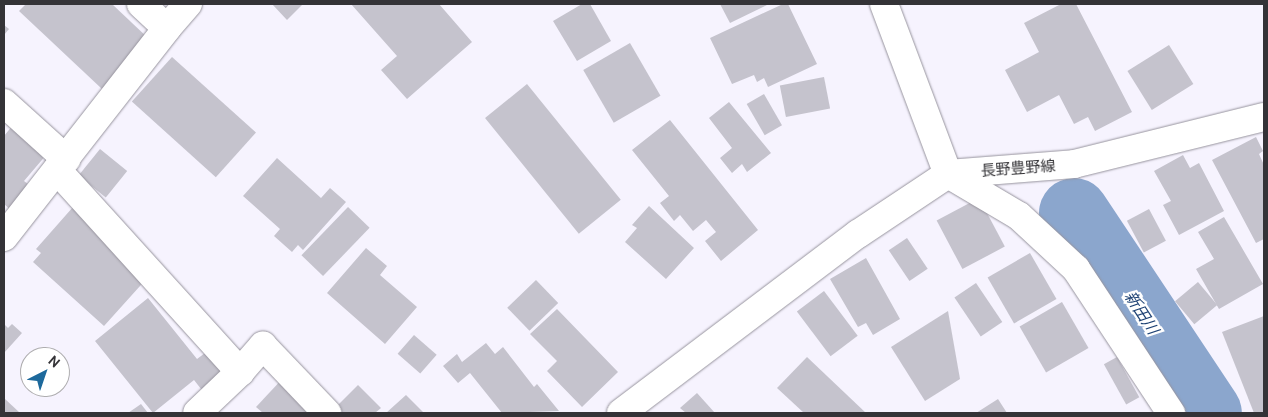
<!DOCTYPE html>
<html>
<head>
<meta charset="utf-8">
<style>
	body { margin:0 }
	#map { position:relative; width:1268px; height:417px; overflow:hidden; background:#f6f3fe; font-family:Cabin,"Noto Sans JP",sans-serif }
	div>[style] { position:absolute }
	.river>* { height:70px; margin:-35px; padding:0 35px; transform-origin:35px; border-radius:35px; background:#8ba6cd }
	.building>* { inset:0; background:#c5c3cd; transform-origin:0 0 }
	.roads { filter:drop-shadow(0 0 1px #97949e) drop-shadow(0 0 1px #97949e) }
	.minor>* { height:28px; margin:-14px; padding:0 14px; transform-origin:14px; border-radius:14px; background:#fff }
	.major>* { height:28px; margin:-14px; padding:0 14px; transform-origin:14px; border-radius:14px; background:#fff }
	span { translate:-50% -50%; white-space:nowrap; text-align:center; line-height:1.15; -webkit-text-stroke:4.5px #fff; paint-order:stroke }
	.street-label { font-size:15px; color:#343337 }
	.water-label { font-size:16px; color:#1e4274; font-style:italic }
	.frame { position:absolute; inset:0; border:5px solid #343337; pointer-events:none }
	.north { position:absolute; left:20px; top:347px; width:50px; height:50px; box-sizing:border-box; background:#fff; border:1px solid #aeadaf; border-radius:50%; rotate:41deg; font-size:14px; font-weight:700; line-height:20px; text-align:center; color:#343337 }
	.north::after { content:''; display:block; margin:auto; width:18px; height:22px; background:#1d699c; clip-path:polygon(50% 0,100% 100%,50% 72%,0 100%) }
</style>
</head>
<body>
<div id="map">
	<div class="river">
		<div style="left:1074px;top:213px;width:240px;rotate:56.4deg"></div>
	</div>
	<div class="building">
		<div style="clip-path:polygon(26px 4px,112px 4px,149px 39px,102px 89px,19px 11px)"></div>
		<div style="clip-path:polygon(272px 4px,303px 4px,287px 20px)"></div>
		<div style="clip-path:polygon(351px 4px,439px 4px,472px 42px,407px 99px,381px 70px,397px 56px)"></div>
		<div style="clip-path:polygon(582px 4px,590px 4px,611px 41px,577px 61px,553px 21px)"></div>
		<div style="clip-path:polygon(720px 4px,769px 4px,730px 23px)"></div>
		<div style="clip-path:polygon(783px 4px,788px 4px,817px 64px,768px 87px,764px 78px,757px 82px,754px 75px,732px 84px,710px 38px)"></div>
		<div style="clip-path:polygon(1061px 4px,1076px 4px,1132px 112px,1095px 131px,1088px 117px,1074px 124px,1059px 95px,1027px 112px,1005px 70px,1039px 52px,1024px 23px)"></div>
		<div style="clip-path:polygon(4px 25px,9px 29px,4px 35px)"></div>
		<div style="left:630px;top:43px;width:61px;height:54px;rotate:60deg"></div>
		<div style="left:1169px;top:45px;width:46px;height:49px;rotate:58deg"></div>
		<div style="left:172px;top:57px;width:113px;height:60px;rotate:42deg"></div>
		<div style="left:824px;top:77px;width:32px;height:45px;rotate:79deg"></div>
		<div style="left:527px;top:84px;width:149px;height:54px;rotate:51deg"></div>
		<div style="left:764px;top:94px;width:36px;height:20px;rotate:60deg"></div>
		<div style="clip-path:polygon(729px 102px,771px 153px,747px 172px,742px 164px,732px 173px,720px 158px,732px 148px,709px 118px)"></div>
		<div style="clip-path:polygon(670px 120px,758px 230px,721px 261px,705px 241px,716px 232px,706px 220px,693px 231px,680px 215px,674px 221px,660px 203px,669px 196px,632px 150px)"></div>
		<div style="clip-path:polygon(13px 125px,47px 154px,24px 181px,33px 188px,13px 212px,4px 204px,4px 136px)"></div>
		<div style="clip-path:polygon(1256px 137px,1263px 151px,1259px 154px,1264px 165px,1264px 239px,1256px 243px,1212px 160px)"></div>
		<div style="left:100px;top:149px;width:35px;height:34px;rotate:39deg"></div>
		<div style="clip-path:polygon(1183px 155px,1190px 168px,1199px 163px,1224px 211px,1179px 235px,1163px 205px,1171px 201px,1154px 171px)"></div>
		<div style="clip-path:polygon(277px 158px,321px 198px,330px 188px,346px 202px,303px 250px,298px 245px,292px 252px,274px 236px,280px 229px,243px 196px)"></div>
		<div style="left:979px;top:198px;width:55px;height:48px;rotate:62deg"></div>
		<div style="clip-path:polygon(649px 206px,694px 248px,666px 279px,625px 242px,637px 228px,632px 225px)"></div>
		<div style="clip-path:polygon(73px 207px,149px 276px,104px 326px,33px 262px,41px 253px,36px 249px)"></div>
		<div style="left:348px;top:207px;width:30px;height:67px;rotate:44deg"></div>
		<div style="left:1149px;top:209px;width:36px;height:25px;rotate:62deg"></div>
		<div style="clip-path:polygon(1224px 217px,1263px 284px,1219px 309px,1196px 269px,1214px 259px,1198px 232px)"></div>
		<div style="left:907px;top:238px;width:37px;height:22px;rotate:56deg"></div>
		<div style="clip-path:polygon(366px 248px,387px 266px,380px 275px,417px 307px,385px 344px,327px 293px)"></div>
		<div style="left:1030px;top:253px;width:53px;height:49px;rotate:60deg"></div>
		<div style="clip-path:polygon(866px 258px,900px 319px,873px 335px,866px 323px,858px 327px,830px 279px)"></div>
		<div style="left:536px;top:280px;width:32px;height:40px;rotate:46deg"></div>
		<div style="left:1198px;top:282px;width:30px;height:30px;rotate:50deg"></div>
		<div style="left:976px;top:283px;width:47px;height:26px;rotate:56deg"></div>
		<div style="left:824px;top:291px;width:56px;height:34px;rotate:53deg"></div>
		<div style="clip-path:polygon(148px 298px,197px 359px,209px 350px,229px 375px,205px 394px,194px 380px,153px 413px,95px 341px)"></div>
		<div style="left:1062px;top:302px;width:53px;height:49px;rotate:60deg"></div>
		<div style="clip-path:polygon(557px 309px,618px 372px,582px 407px,547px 371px,557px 361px,530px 334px)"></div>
		<div style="clip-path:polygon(948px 311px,960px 379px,925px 401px,891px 347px)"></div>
		<div style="clip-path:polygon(1264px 316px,1264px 413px,1254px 413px,1222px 332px)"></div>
		<div style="clip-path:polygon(4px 324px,8px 328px,12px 324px,22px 333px,4px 353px)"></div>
		<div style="left:414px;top:335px;width:30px;height:25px;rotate:41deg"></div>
		<div style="clip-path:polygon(486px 343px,495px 354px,503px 347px,534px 387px,537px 384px,559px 411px,502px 413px,470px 373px,458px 383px,443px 366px,457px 354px,462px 362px)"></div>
		<div style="clip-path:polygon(807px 357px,866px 413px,804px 413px,777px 388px)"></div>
		<div style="left:1117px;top:357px;width:46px;height:15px;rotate:61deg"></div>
		<div style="clip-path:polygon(284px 377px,321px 413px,263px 413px,256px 407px)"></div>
		<div style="clip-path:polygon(358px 385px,381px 408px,375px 413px,338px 413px,334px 409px)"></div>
		<div style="clip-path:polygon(697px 393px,715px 413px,686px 413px,680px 408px)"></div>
		<div style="clip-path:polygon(406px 395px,424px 413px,386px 413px)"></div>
		<div style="clip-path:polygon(4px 398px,20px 413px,4px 413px)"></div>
		<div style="clip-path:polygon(998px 399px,1007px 413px,976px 413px)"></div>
		<div style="clip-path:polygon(141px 404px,148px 413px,128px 413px)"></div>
	</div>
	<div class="roads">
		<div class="minor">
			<div style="left:141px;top:4px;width:35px;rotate:43deg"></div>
			<div style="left:4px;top:103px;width:84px;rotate:42.1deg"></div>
			<div style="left:57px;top:170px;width:273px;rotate:47.8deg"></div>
			<div style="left:240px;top:372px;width:59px;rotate:136.4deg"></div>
			<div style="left:4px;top:237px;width:265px;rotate:-52deg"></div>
			<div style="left:167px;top:28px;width:32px;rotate:-49deg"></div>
			<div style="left:240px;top:372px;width:35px;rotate:-49deg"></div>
			<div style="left:263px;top:346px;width:93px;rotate:46.3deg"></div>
			<div style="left:621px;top:413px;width:297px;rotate:-37.1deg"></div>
			<div style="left:858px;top:234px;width:108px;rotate:-33.7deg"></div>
			<div style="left:948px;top:174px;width:82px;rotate:30.6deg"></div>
			<div style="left:1019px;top:216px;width:78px;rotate:42.9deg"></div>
			<div style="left:1076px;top:269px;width:173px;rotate:56.6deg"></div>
		</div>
		<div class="major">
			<div style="left:884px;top:4px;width:182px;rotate:69.4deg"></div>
			<div style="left:948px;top:174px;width:126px;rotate:-4.5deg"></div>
			<div style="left:1074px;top:164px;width:196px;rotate:-13.9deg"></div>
		</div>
	</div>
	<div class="street-label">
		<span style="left:1018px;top:169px;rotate:-4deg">長野豊野線</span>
	</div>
	<div class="water-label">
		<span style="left:1141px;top:313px;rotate:57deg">新田川</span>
	</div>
	<div class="frame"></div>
	<div class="north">N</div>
</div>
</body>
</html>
